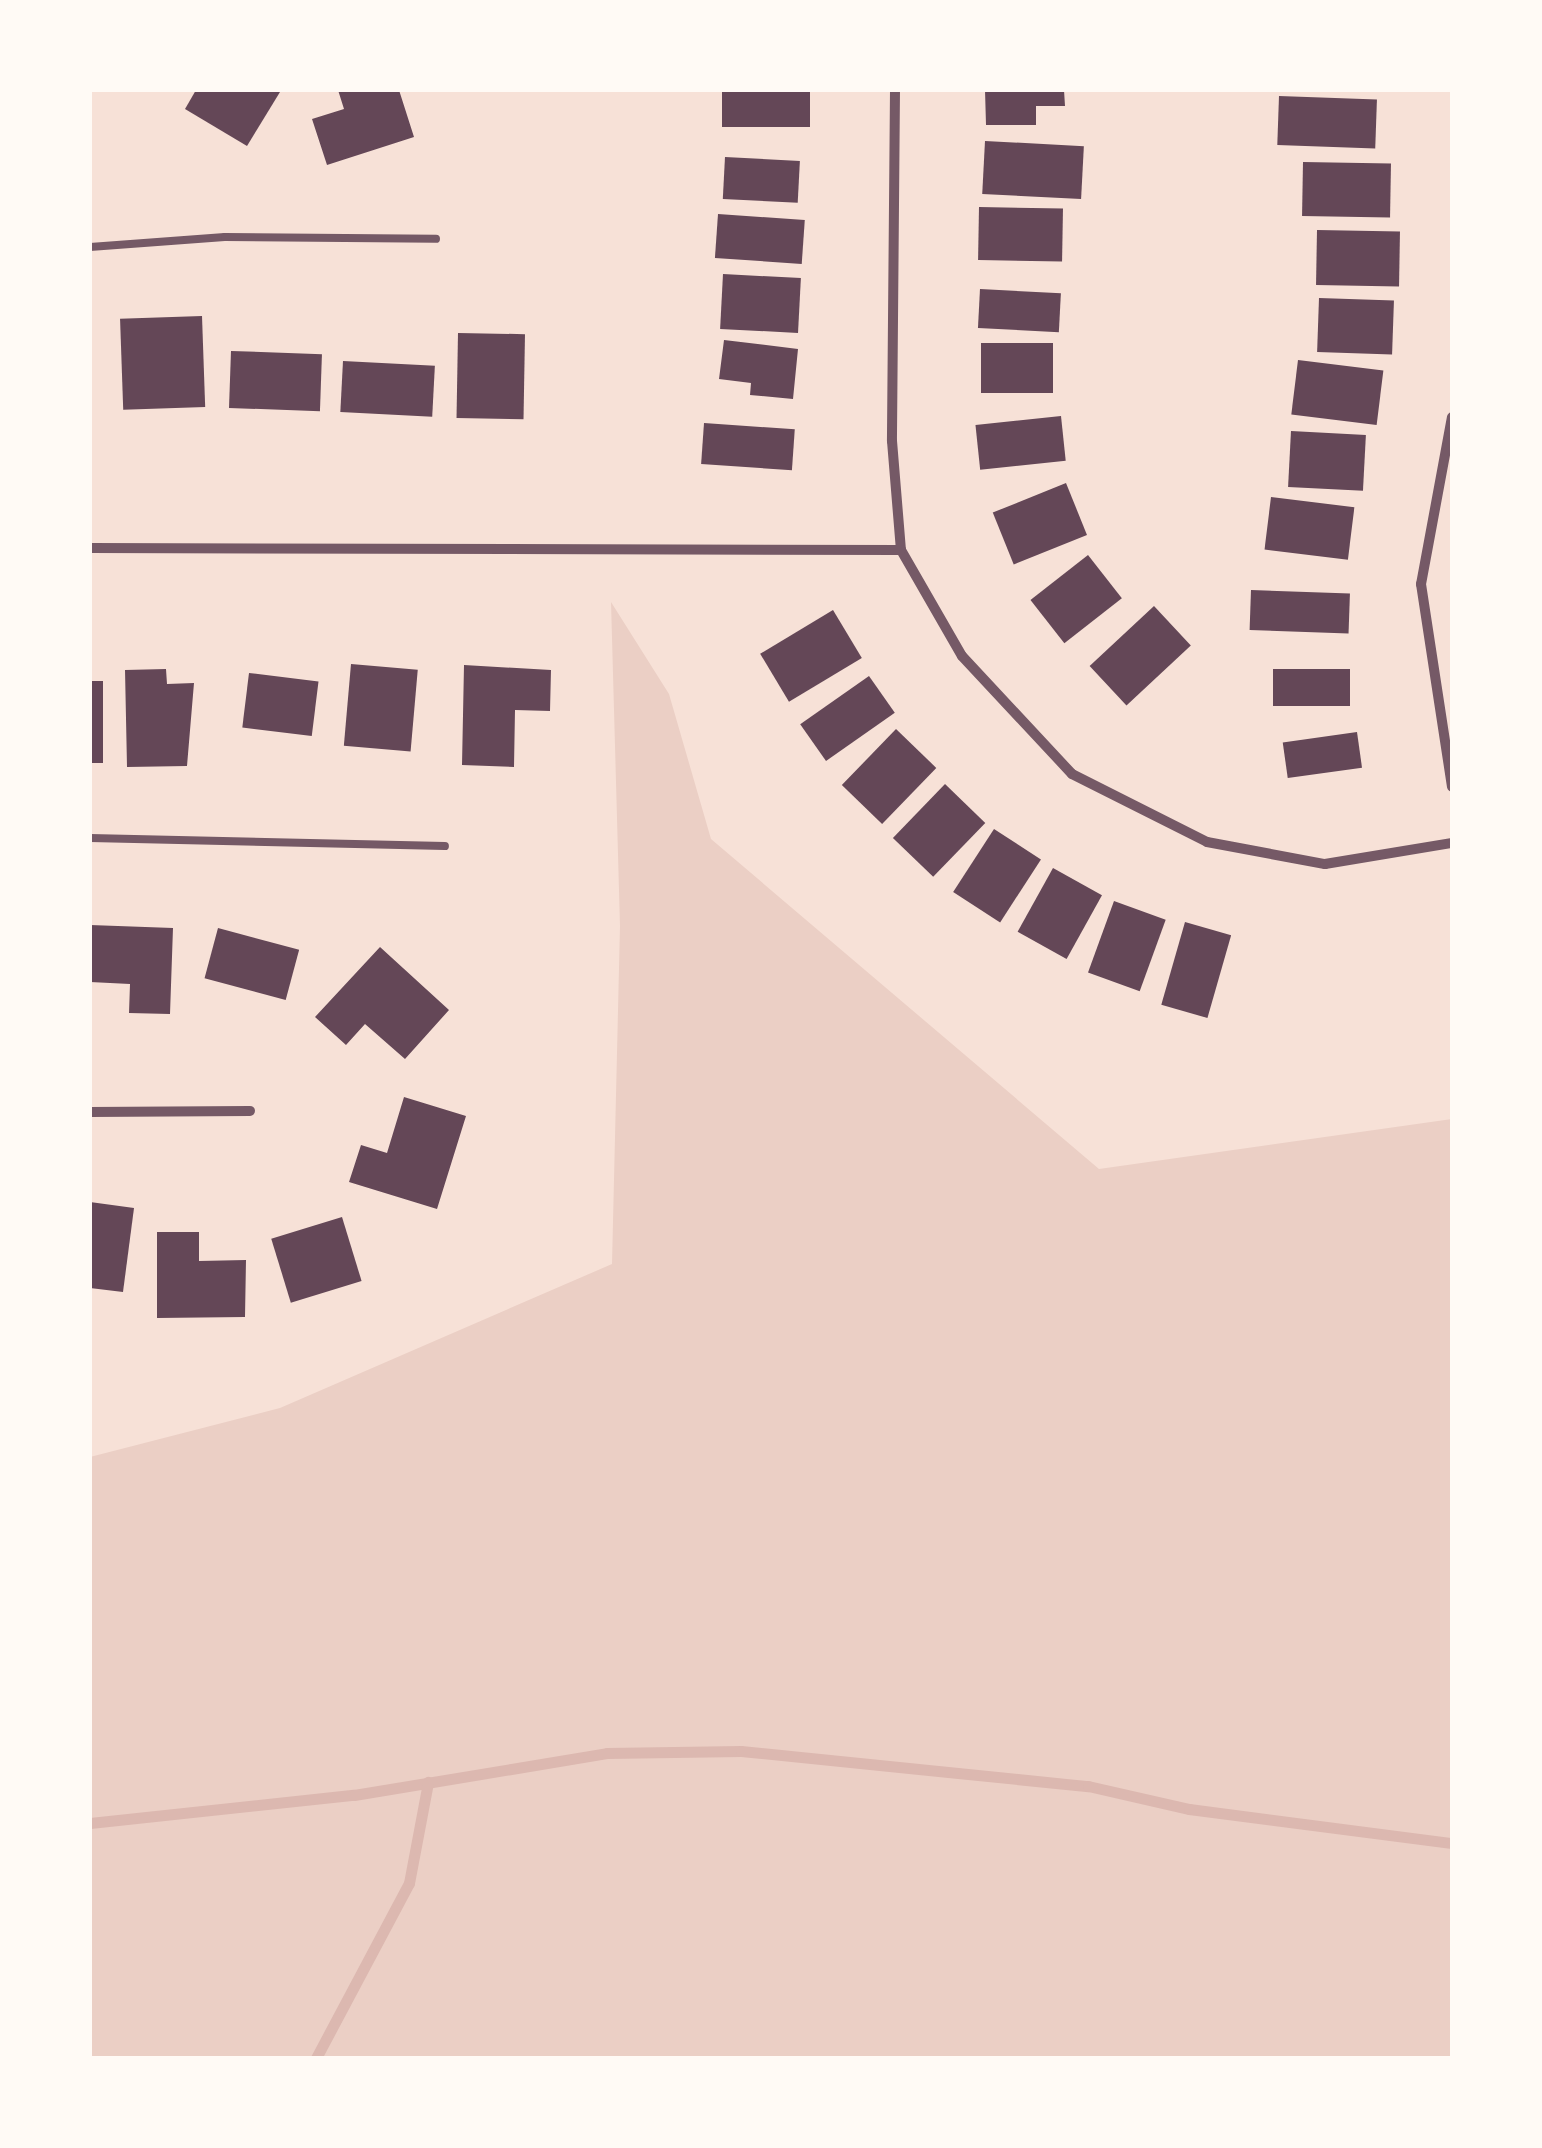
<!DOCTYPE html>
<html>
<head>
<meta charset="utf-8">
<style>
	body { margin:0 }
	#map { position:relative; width:1542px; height:2148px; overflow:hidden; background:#f7e1d7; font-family:Manrope,sans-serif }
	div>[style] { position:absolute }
	.green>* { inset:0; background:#ebcfc5 }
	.stream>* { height:11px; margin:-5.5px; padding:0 5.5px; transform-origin:5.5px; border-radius:5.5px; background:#dcb8b0 }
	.building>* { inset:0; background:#644757; transform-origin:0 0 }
	.service>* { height:8px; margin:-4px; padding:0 4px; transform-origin:4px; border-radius:4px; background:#755966 }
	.minor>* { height:10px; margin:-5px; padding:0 5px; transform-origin:5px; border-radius:5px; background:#755966 }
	span { translate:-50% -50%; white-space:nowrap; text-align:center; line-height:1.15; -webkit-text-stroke:9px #fffaf5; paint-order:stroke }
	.frame { position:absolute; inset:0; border:92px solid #fffaf5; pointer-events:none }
</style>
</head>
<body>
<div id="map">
	<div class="green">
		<div style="clip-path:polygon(611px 602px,669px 694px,711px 839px,1099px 1169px,1452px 1119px,1452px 2058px,90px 2058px,90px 1457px,280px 1408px,612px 1264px,620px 926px)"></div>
	</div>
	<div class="stream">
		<div style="left:90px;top:1823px;width:265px;rotate:-6.1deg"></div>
		<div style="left:354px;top:1795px;width:256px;rotate:-9.4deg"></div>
		<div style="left:607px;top:1753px;width:134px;rotate:-0.9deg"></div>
		<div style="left:741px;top:1751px;width:349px;rotate:5.8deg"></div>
		<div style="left:1088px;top:1786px;width:104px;rotate:12.8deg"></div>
		<div style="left:1189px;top:1809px;width:265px;rotate:7.4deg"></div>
		<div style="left:316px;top:2058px;width:198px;rotate:-62deg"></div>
		<div style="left:409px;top:1883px;width:103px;rotate:-79.3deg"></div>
	</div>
	<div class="building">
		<div style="clip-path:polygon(196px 90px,277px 90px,280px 92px,247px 146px,185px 109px)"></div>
		<div style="clip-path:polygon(338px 90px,399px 90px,414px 137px,327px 165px,312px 119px,344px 109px)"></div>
		<div style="left:722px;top:90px;width:88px;height:37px"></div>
		<div style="clip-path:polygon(985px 90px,1064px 90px,1065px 106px,1036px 106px,1036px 125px,986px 125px)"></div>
		<div style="left:1279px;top:96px;width:98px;height:49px;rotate:2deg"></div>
		<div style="left:985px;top:141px;width:99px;height:53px;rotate:3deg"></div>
		<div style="left:725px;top:157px;width:75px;height:42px;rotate:3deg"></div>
		<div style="left:1303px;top:162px;width:88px;height:54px;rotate:1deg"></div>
		<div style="left:979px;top:207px;width:84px;height:53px;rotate:1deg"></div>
		<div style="left:718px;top:214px;width:87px;height:44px;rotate:4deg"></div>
		<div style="left:1317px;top:230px;width:83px;height:55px;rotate:1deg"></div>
		<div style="left:723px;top:274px;width:78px;height:55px;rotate:3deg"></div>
		<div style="left:980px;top:289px;width:81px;height:39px;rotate:3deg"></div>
		<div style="left:1319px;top:298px;width:75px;height:54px;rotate:2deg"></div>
		<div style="left:202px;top:316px;width:91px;height:82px;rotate:88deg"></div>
		<div style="left:458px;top:333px;width:67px;height:85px;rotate:1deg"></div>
		<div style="clip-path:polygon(724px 340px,798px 349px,793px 399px,750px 395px,751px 383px,719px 379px)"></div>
		<div style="left:981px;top:343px;width:72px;height:50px"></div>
		<div style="left:231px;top:351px;width:91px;height:57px;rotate:2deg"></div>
		<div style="left:1298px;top:360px;width:86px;height:55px;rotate:7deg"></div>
		<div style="left:343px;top:361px;width:92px;height:51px;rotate:3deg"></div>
		<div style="left:1061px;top:416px;width:45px;height:86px;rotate:84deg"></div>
		<div style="left:704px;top:423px;width:91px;height:41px;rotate:4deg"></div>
		<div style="left:1291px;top:431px;width:75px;height:56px;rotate:3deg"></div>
		<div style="left:1066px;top:483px;width:56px;height:79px;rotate:68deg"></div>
		<div style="left:1271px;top:497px;width:84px;height:53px;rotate:7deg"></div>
		<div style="left:1088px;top:555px;width:55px;height:73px;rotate:52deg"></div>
		<div style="left:1251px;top:590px;width:99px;height:40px;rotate:2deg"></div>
		<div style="left:1154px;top:606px;width:54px;height:88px;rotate:47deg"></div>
		<div style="left:833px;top:610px;width:56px;height:85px;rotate:59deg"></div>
		<div style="left:351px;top:664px;width:67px;height:82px;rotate:5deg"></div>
		<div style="clip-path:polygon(464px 665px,551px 670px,550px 711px,515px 710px,514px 767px,462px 765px)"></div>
		<div style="clip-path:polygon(166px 669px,167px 684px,194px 683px,187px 766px,127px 767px,125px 670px)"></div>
		<div style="left:1273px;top:669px;width:77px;height:37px"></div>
		<div style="left:249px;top:673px;width:70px;height:55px;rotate:7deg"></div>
		<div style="left:869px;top:676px;width:45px;height:84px;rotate:55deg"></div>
		<div style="left:90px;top:681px;width:13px;height:82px"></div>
		<div style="left:896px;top:729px;width:56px;height:78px;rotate:44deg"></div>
		<div style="left:1357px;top:732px;width:36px;height:75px;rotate:82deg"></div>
		<div style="left:945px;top:784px;width:56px;height:75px;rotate:44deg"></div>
		<div style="left:994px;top:829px;width:56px;height:75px;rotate:33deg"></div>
		<div style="left:1053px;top:868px;width:56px;height:73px;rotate:29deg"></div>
		<div style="left:1114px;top:901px;width:55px;height:76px;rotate:20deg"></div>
		<div style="left:1185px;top:922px;width:48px;height:86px;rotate:16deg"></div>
		<div style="clip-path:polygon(90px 925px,173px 928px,170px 1014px,129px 1013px,130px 984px,90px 982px)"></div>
		<div style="left:218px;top:928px;width:84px;height:52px;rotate:15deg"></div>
		<div style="clip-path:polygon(380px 947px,449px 1010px,405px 1059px,365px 1024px,346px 1045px,315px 1017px)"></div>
		<div style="clip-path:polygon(404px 1097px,466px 1116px,437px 1209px,349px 1182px,361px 1145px,387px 1153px)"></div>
		<div style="clip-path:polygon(90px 1202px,134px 1208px,123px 1292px,90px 1288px)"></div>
		<div style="left:342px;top:1217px;width:67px;height:74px;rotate:73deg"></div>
		<div style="clip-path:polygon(157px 1232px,199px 1232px,199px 1261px,246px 1260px,245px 1317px,157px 1318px)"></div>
	</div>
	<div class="service">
		<div style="left:90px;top:247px;width:135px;rotate:-4.2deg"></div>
		<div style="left:225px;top:237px;width:211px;rotate:0.5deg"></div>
		<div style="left:90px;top:838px;width:355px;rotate:1.3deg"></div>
	</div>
	<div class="minor">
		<div style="left:895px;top:90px;width:351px;rotate:90.5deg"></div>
		<div style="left:892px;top:441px;width:109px;rotate:85.3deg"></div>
		<div style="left:901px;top:550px;width:122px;rotate:60.1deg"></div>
		<div style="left:962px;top:656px;width:161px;rotate:47deg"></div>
		<div style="left:1072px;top:774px;width:151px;rotate:26.7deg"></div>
		<div style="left:1207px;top:842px;width:120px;rotate:10.6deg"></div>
		<div style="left:1325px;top:864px;width:129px;rotate:-9.4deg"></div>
		<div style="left:1452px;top:417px;width:170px;rotate:100.5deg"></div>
		<div style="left:1421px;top:584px;width:205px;rotate:81.3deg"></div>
		<div style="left:90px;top:548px;width:811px;rotate:0.14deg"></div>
		<div style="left:90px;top:1112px;width:160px;rotate:-0.4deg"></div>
	</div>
	<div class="frame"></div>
</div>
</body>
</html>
